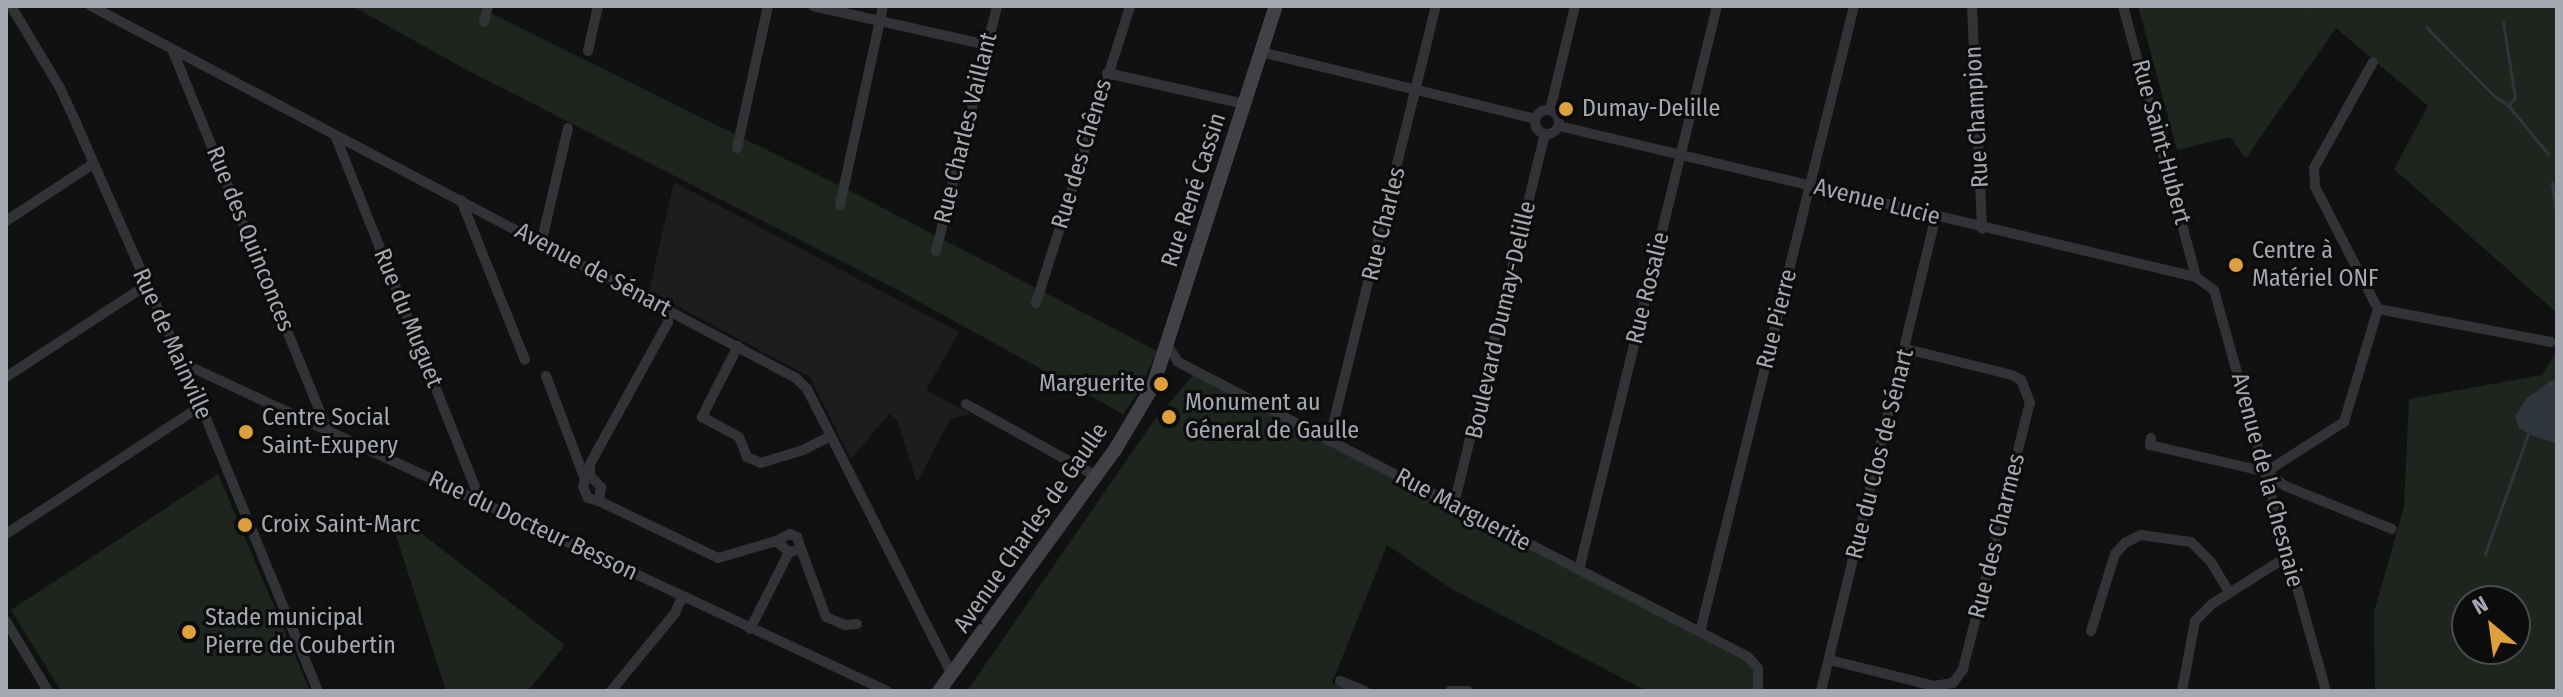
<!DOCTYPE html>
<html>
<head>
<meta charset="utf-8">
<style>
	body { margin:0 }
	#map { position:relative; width:2563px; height:697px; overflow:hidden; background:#111112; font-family:"Fira Sans Condensed",sans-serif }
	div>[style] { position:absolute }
	.built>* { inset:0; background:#1d1d1f }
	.green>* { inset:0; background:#1e241e }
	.water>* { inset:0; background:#2e363b }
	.stream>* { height:3px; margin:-1.5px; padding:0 1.5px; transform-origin:1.5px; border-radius:1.5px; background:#2e363b }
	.minor>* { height:10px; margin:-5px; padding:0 5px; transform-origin:5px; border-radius:5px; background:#323337 }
	.minor>.ring { margin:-5px; padding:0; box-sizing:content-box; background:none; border:10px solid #323337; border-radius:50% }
	.secondary>* { height:14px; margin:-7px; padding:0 7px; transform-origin:7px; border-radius:7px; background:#414247 }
	.dots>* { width:22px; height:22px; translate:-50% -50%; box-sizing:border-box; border:4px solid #0c0c0d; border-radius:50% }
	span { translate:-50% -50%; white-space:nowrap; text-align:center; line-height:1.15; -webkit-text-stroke:6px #0c0c0d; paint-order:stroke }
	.poi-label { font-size:24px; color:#a4a9b1 }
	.left { translate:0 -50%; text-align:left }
	.right { translate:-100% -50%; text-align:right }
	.street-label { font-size:24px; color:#a4a9b1 }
	.frame { position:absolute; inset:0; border:8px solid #a4a9b1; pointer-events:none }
	.north { position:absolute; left:2451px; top:585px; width:80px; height:80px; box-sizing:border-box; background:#0c0c0d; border:2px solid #494b4f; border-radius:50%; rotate:331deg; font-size:22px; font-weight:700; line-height:32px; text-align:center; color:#a4a9b1 }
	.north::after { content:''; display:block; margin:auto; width:28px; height:36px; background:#dea03d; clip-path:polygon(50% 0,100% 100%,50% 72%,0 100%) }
</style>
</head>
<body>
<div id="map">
	<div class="built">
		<div style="clip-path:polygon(674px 182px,959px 332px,926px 390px,971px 414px,950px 419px,917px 483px,897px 420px,889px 414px,851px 459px,810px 377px,649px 291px)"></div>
	</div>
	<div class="green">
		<div style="clip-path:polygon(352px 6px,476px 6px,854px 193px,1157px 351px,1138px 393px,1123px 414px,896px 289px,467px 70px)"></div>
		<div style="clip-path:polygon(2138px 6px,2557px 6px,2557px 313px,2394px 169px,2428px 106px,2336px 28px,2246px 158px,2230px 137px,2177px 150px)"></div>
		<div style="clip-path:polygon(evenodd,2557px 351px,2557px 691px,2375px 691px,2374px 612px,2404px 507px,2409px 399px,2542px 375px,2557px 351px,2467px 601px,2515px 601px,2515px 649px,2467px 649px,2467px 601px)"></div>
		<div style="clip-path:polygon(1194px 374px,1750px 664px,1756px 679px,1754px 691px,1647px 691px,1452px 589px,1387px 545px,1332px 683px,1352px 691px,967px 691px,1153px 422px)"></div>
		<div style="clip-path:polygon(218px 474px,310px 691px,61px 691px,11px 610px)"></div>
		<div style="clip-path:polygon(398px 515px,565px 645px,528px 691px,446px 691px,392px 523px)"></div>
	</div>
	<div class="water">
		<div style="clip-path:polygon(2552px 380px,2557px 382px,2557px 444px,2528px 434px,2519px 428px,2515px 416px,2527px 398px)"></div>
	</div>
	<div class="stream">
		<div style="left:2307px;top:6px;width:1px;rotate:90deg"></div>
		<div style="left:2554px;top:6px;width:3px;rotate:18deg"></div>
		<div style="left:2503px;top:22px;width:77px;rotate:81deg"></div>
		<div style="left:2515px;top:98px;width:10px;rotate:135deg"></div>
		<div style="left:2426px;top:27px;width:97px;rotate:45.4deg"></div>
		<div style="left:2494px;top:96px;width:17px;rotate:33deg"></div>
		<div style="left:2508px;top:105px;width:63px;rotate:50.8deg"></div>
		<div style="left:2552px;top:183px;width:34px;rotate:82deg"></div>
		<div style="left:2485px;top:554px;width:127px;rotate:-70.3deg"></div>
	</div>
	<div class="minor">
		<div style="left:11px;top:6px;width:96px;rotate:59.1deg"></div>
		<div style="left:60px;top:88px;width:38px;rotate:65deg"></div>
		<div style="left:76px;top:123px;width:309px;rotate:66.2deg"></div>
		<div style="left:201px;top:406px;width:308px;rotate:67.7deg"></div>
		<div style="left:91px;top:6px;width:797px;rotate:27.82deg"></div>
		<div style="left:796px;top:378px;width:16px;rotate:45deg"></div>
		<div style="left:807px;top:389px;width:321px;rotate:63.1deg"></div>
		<div style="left:813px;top:6px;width:178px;rotate:12.6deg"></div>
		<div style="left:1972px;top:6px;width:223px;rotate:87.4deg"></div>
		<div style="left:2123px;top:6px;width:281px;rotate:74.9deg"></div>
		<div style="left:484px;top:22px;width:16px;rotate:-76deg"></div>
		<div style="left:172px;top:49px;width:409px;rotate:67.8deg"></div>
		<div style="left:588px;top:51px;width:46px;rotate:-77.5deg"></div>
		<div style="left:1261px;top:52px;width:282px;rotate:13.7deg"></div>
		<div style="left:1107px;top:73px;width:141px;rotate:12.7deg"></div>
		<div class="ring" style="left:1535px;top:110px;width:14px;height:14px"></div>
		<div style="left:1550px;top:110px;width:107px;rotate:-76.5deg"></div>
		<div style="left:1559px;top:126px;width:655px;rotate:13.34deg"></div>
		<div style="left:2196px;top:277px;width:22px;rotate:36deg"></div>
		<div style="left:2214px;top:290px;width:416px;rotate:74.4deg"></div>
		<div style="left:335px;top:135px;width:394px;rotate:68.3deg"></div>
		<div style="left:737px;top:148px;width:145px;rotate:-77.7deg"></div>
		<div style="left:461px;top:200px;width:172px;rotate:68.2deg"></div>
		<div style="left:840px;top:205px;width:204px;rotate:-77.8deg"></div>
		<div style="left:6px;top:221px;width:104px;rotate:-33.2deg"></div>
		<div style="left:541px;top:244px;width:119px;rotate:-76.9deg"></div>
		<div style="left:936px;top:251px;width:252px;rotate:-76deg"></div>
		<div style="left:1036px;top:303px;width:312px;rotate:-72.4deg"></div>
		<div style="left:2378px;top:309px;width:176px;rotate:10.8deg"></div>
		<div style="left:1167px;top:345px;width:20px;rotate:57deg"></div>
		<div style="left:1178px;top:362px;width:642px;rotate:27.36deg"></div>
		<div style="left:1748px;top:657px;width:15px;rotate:48deg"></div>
		<div style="left:1758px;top:668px;width:23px;rotate:90deg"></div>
		<div style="left:738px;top:346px;width:80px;rotate:116.9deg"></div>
		<div style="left:702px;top:417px;width:42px;rotate:28.4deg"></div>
		<div style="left:739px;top:437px;width:22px;rotate:68deg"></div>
		<div style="left:747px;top:457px;width:15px;rotate:23deg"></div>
		<div style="left:761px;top:463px;width:44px;rotate:-17.2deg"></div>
		<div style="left:803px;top:450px;width:31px;rotate:-27deg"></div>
		<div style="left:178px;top:361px;width:782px;rotate:24.96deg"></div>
		<div style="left:546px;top:376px;width:110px;rotate:69.3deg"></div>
		<div style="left:6px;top:377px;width:166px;rotate:-33.2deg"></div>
		<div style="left:966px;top:404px;width:149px;rotate:29deg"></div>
		<div style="left:2151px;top:438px;width:7px;rotate:98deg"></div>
		<div style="left:2150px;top:445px;width:119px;rotate:13.1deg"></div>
		<div style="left:2266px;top:472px;width:24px;rotate:36deg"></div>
		<div style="left:2285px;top:486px;width:115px;rotate:21.9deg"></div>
		<div style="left:1329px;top:441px;width:448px;rotate:-76.2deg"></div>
		<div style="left:2266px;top:472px;width:93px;rotate:-32.7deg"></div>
		<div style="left:2344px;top:422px;width:118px;rotate:-73.3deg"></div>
		<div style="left:2378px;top:309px;width:137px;rotate:-117.3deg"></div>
		<div style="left:2315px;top:187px;width:19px;rotate:-93deg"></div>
		<div style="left:2314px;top:168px;width:121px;rotate:-60.9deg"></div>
		<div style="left:590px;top:476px;width:12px;rotate:-90deg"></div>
		<div style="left:590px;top:464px;width:162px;rotate:-61.2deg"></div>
		<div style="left:668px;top:322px;width:14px;rotate:-102deg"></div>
		<div style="left:590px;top:476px;width:16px;rotate:45deg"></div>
		<div style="left:601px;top:487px;width:14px;rotate:98deg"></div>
		<div style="left:599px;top:501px;width:11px;rotate:-165deg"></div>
		<div style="left:588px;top:498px;width:12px;rotate:-114deg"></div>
		<div style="left:583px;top:487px;width:8px;rotate:-76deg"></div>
		<div style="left:585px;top:479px;width:6px;rotate:-31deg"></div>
		<div style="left:599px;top:501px;width:132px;rotate:25.6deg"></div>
		<div style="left:718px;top:558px;width:60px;rotate:-16.3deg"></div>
		<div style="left:1454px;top:504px;width:381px;rotate:-76.2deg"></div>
		<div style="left:6px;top:534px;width:233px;rotate:-33.3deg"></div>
		<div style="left:790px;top:534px;width:8px;rotate:23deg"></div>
		<div style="left:797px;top:537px;width:13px;rotate:72deg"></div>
		<div style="left:801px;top:549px;width:12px;rotate:166deg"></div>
		<div style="left:789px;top:552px;width:17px;rotate:-140deg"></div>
		<div style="left:776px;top:541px;width:16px;rotate:-27deg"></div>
		<div style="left:801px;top:549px;width:72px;rotate:69.8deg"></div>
		<div style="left:826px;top:617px;width:21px;rotate:23deg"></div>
		<div style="left:845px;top:625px;width:12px;rotate:-5deg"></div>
		<div style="left:1579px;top:570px;width:581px;rotate:-76.25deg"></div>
		<div style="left:6px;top:621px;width:82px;rotate:59deg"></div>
		<div style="left:750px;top:629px;width:86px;rotate:-63.1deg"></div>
		<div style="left:2091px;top:631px;width:81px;rotate:-72.7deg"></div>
		<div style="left:2115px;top:554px;width:15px;rotate:-48deg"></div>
		<div style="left:2125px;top:543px;width:18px;rotate:-27deg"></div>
		<div style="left:2141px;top:535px;width:50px;rotate:8deg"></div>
		<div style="left:2191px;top:542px;width:28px;rotate:45deg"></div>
		<div style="left:2211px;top:562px;width:35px;rotate:59deg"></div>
		<div style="left:1700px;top:632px;width:645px;rotate:-76.18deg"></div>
		<div style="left:1830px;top:660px;width:107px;rotate:14deg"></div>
		<div style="left:1934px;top:686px;width:19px;rotate:-9deg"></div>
		<div style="left:1953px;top:683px;width:17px;rotate:-54deg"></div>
		<div style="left:1963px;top:669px;width:274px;rotate:-75.9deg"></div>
		<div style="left:2030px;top:403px;width:25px;rotate:-111deg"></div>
		<div style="left:2021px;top:380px;width:10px;rotate:-151deg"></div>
		<div style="left:2012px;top:375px;width:109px;rotate:-166.2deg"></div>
		<div style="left:1340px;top:681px;width:27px;rotate:22deg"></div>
		<div style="left:611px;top:691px;width:101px;rotate:-50.6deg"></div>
		<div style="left:675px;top:613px;width:17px;rotate:-66deg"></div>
		<div style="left:1450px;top:691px;width:18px"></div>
		<div style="left:1821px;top:691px;width:488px;rotate:-76.4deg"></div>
		<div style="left:2182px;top:691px;width:71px;rotate:-79.5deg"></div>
		<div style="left:2195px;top:621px;width:24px;rotate:-45deg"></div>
		<div style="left:2212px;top:604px;width:90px;rotate:-32.3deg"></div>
	</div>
	<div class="secondary">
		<div style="left:939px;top:691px;width:301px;rotate:-53.9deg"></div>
		<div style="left:1116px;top:448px;width:72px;rotate:-59.2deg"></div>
		<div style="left:1153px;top:386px;width:399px;rotate:-72.1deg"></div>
	</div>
	<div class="dots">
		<div style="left:1566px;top:109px;background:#dea03d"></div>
		<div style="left:2236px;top:265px;background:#dea03d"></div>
		<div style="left:1161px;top:384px;background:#dea03d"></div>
		<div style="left:1169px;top:417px;background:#dea03d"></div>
		<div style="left:246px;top:432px;background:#dea03d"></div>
		<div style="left:245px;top:525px;background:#dea03d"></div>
		<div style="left:189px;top:632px;background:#dea03d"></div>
	</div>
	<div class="poi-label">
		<span class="left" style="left:1582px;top:109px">Dumay-Delille</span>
		<span class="left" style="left:2252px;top:265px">Centre à<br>Matériel ONF</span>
		<span class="right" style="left:1145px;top:384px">Marguerite</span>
		<span class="left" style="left:1185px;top:417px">Monument au<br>Géneral de Gaulle</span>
		<span class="left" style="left:262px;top:432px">Centre Social<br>Saint-Exupery</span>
		<span class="left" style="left:261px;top:525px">Croix Saint-Marc</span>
		<span class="left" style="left:205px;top:632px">Stade municipal<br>Pierre de Coubertin</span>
	</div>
	<div class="street-label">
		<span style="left:1977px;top:117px;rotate:-93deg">Rue Champion</span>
		<span style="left:966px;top:128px;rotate:-76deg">Rue Charles Vaillant</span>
		<span style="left:2161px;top:142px;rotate:75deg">Rue Saint-Hubert</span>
		<span style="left:1082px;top:154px;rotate:-73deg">Rue des Chênes</span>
		<span style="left:1194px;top:190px;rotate:-72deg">Rue René Cassin</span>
		<span style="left:1877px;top:202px;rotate:14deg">Avenue Lucie</span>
		<span style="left:1384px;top:224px;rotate:-76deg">Rue Charles</span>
		<span style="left:250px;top:239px;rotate:68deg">Rue des Quinconces</span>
		<span style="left:593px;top:270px;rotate:28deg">Avenue de Sénart</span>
		<span style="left:1648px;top:288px;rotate:-76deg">Rue Rosalie</span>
		<span style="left:408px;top:318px;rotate:68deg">Rue du Muguet</span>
		<span style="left:1777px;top:319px;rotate:-76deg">Rue Pierre</span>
		<span style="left:1501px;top:320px;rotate:-77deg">Boulevard Dumay-Delille</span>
		<span style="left:172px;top:344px;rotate:66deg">Rue de Mainville</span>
		<span style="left:1880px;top:454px;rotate:-76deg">Rue du Clos de Sénart</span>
		<span style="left:2267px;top:480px;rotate:75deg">Avenue de la Chesnaie</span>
		<span style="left:1463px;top:510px;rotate:28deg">Rue Marguerite</span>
		<span style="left:533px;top:526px;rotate:25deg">Rue du Docteur Besson</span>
		<span style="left:1031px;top:528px;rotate:-55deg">Avenue Charles de Gaulle</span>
		<span style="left:1997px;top:536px;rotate:-76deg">Rue des Charmes</span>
	</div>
	<div class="frame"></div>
	<div class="north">N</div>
</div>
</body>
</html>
